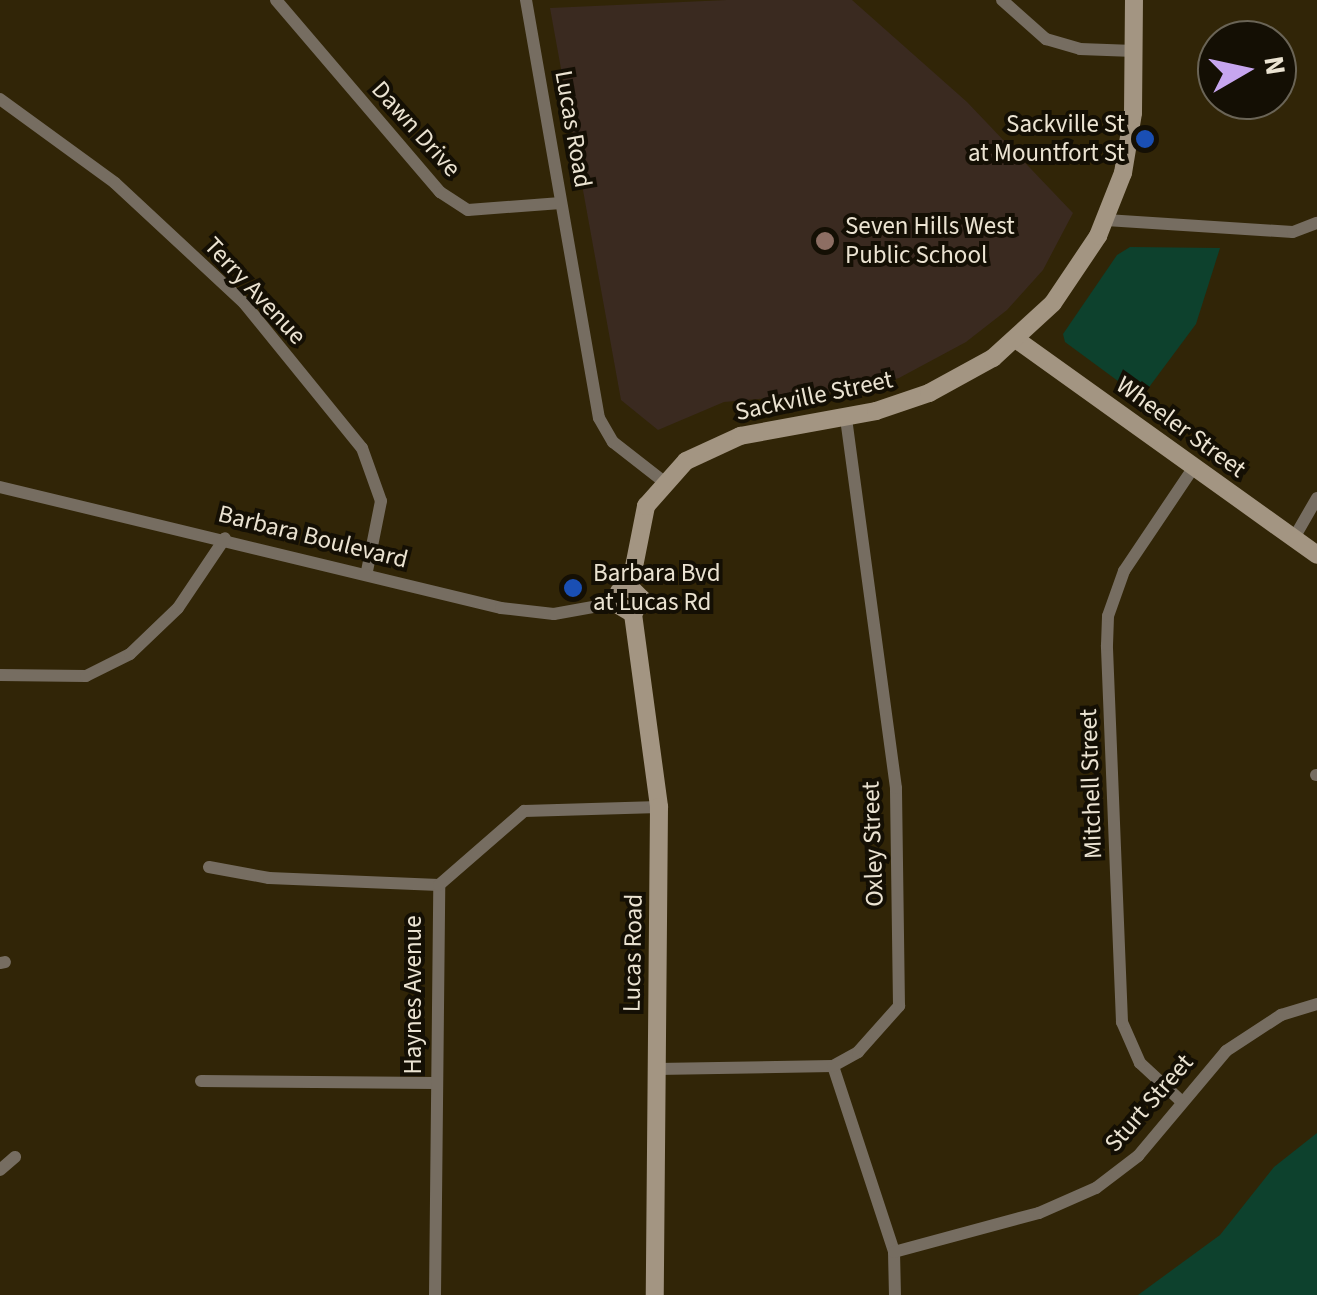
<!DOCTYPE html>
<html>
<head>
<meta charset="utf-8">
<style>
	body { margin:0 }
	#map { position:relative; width:1317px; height:1295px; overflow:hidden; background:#312507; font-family:"Source Sans 3",sans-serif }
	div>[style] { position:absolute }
	.education>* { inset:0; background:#3a2a20 }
	.green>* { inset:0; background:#0d412d }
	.street>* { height:12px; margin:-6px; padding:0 6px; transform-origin:6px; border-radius:6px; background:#766d61 }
	.secondary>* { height:18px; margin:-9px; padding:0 9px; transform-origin:9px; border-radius:9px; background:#a39582 }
	.dots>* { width:28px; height:28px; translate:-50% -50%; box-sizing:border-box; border:5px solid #140f04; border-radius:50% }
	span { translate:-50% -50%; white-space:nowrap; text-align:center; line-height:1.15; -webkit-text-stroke:8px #140f04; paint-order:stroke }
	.poi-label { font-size:25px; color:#ebe3d2 }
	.right { translate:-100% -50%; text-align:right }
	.left { translate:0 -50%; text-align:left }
	.street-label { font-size:25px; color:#ebe3d2 }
	.north { position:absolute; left:1197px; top:20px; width:100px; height:100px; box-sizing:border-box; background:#140f04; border:2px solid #6a6456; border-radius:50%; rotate:81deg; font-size:28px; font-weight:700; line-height:40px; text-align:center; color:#ebe3d2 }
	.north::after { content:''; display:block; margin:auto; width:35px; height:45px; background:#c7a6ef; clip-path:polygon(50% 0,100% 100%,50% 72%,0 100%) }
</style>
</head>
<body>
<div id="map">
	<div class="education">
		<div style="clip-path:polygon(727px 0,852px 0,967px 102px,1073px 213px,1043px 270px,1007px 310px,966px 342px,899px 378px,851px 391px,724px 402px,658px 430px,621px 400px,550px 8px)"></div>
	</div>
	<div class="green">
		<div style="clip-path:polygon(1130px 247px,1220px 248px,1196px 324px,1141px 398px,1065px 342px,1063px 334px,1117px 255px)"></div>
		<div style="clip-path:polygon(1317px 1133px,1317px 1295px,1138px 1295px,1220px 1235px,1274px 1167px)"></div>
	</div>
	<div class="street">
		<div style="left:276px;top:0;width:253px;rotate:49.5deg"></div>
		<div style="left:440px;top:192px;width:33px;rotate:33deg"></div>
		<div style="left:468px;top:210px;width:93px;rotate:-4.3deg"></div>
		<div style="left:526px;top:0;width:424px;rotate:80.1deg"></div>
		<div style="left:599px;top:418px;width:28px;rotate:60deg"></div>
		<div style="left:613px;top:442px;width:63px;rotate:38deg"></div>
		<div style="left:1002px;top:0;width:59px;rotate:41.6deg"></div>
		<div style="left:1046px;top:39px;width:35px;rotate:16deg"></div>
		<div style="left:1080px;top:49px;width:54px;rotate:2.1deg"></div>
		<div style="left:0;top:99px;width:142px;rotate:36.1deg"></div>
		<div style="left:115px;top:183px;width:176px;rotate:42.9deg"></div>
		<div style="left:244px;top:303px;width:187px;rotate:50.9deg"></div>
		<div style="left:362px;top:448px;width:56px;rotate:70.3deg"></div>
		<div style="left:381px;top:501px;width:71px;rotate:101.3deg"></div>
		<div style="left:1106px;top:220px;width:187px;rotate:3.7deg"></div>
		<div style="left:1293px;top:232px;width:26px;rotate:-21deg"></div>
		<div style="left:0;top:487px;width:515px;rotate:13.58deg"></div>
		<div style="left:501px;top:608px;width:53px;rotate:6.5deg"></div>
		<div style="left:554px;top:614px;width:62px;rotate:-10.2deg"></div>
		<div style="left:1294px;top:538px;width:46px;rotate:-60.1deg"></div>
		<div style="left:0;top:675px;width:86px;rotate:0.7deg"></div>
		<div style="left:86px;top:676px;width:49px;rotate:-26.6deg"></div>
		<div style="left:130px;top:654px;width:66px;rotate:-43.8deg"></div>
		<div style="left:178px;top:608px;width:84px;rotate:-56.1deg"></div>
		<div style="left:1316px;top:775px;width:1px"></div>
		<div style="left:209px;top:867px;width:61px;rotate:10.4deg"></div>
		<div style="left:269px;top:878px;width:170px;rotate:2.4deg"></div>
		<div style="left:0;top:963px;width:5px;rotate:-11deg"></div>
		<div style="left:833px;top:1066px;width:196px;rotate:71.8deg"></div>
		<div style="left:894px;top:1252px;width:43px;rotate:88.7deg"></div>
		<div style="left:657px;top:1069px;width:176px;rotate:-1deg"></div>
		<div style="left:833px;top:1066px;width:29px;rotate:-29deg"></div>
		<div style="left:858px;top:1052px;width:62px;rotate:-48.3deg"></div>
		<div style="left:899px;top:1006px;width:218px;rotate:-90.8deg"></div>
		<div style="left:896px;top:788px;width:375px;rotate:-97.7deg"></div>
		<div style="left:201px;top:1081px;width:234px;rotate:0.5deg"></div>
		<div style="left:1181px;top:1101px;width:56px;rotate:-137.2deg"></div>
		<div style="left:1140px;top:1063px;width:45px;rotate:-113.7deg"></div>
		<div style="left:1122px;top:1022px;width:377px;rotate:-92.3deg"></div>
		<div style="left:1107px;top:645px;width:29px;rotate:-88deg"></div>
		<div style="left:1108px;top:616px;width:48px;rotate:-70.4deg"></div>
		<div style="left:1124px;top:571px;width:125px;rotate:-56.1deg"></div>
		<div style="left:0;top:1170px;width:20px;rotate:-41deg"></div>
		<div style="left:894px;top:1252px;width:150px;rotate:-15.1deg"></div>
		<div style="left:1039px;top:1213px;width:62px;rotate:-23.7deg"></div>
		<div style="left:1096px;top:1188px;width:53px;rotate:-37.3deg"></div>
		<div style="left:1138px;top:1156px;width:137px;rotate:-50deg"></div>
		<div style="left:1226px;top:1051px;width:66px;rotate:-33.2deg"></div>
		<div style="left:1281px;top:1015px;width:38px;rotate:-17deg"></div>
		<div style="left:435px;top:1295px;width:410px;rotate:-89.4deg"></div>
		<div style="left:439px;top:885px;width:113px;rotate:-41deg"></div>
		<div style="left:524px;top:811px;width:135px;rotate:-1.7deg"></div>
	</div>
	<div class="secondary">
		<div style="left:1017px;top:340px;width:369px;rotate:35.6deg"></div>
		<div style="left:630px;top:587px;width:83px;rotate:-78.8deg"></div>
		<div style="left:646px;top:506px;width:60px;rotate:-48.4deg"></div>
		<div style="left:686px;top:461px;width:60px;rotate:-24.8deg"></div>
		<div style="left:740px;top:436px;width:138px;rotate:-10.4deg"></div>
		<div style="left:876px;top:411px;width:56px;rotate:-18.8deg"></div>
		<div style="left:929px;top:393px;width:73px;rotate:-28.7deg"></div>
		<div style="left:993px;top:358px;width:81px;rotate:-42.5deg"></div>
		<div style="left:1053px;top:303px;width:81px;rotate:-56.1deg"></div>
		<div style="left:1098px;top:236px;width:68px;rotate:-68.4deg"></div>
		<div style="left:1123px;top:173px;width:61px;rotate:-80.5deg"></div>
		<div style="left:1133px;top:113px;width:113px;rotate:-89.5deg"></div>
		<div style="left:630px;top:587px;width:12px;rotate:156deg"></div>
		<div style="left:619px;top:592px;width:12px;rotate:110deg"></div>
		<div style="left:615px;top:603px;width:21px;rotate:31deg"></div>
		<div style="left:630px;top:587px;width:17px;rotate:45deg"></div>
		<div style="left:642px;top:599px;width:17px;rotate:121deg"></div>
		<div style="left:633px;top:614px;width:195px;rotate:82.3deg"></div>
		<div style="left:659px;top:807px;width:488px;rotate:90.5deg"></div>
	</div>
	<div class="dots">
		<div style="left:1145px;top:139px;background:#1a4fb4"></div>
		<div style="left:825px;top:241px;background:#8d6e63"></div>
		<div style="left:573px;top:588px;background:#1a4fb4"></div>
	</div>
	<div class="poi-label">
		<span class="right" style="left:1125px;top:139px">Sackville St<br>at Mountfort St</span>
		<span class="left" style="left:845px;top:241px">Seven Hills West<br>Public School</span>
		<span class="left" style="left:593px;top:588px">Barbara Bvd<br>at Lucas Rd</span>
	</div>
	<div class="street-label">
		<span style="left:416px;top:129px;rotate:48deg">Dawn Drive</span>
		<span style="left:573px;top:129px;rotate:80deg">Lucas Road</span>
		<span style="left:255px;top:291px;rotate:47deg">Terry Avenue</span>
		<span style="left:814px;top:396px;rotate:-12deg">Sackville Street</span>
		<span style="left:1181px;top:427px;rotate:36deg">Wheeler Street</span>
		<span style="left:313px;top:537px;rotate:14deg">Barbara Boulevard</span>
		<span style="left:1091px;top:784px;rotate:-92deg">Mitchell Street</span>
		<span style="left:873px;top:844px;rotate:-92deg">Oxley Street</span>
		<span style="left:633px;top:953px;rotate:-89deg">Lucas Road</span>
		<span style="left:413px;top:995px;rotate:-90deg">Haynes Avenue</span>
		<span style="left:1149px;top:1103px;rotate:-49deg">Sturt Street</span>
	</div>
	<div class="north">N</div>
</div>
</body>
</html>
